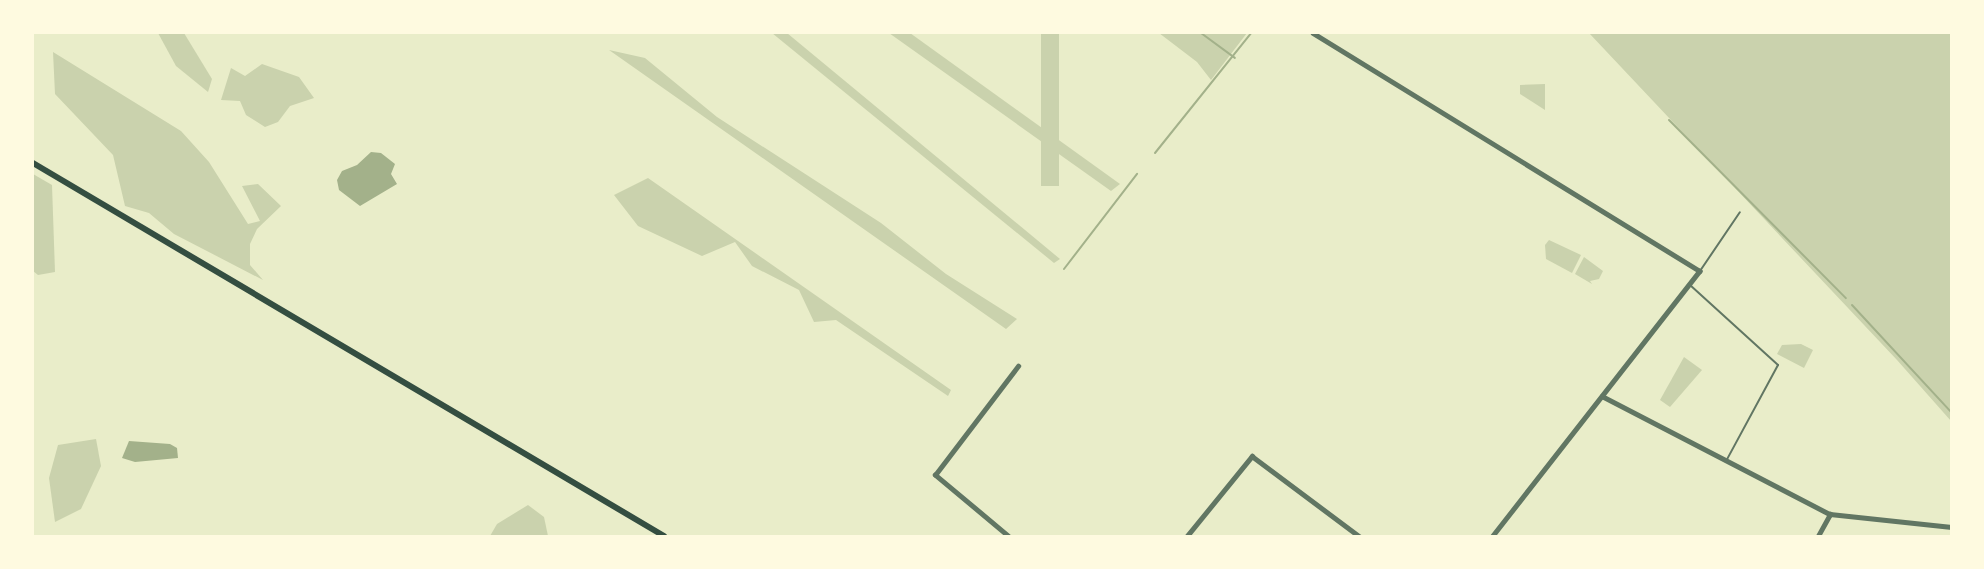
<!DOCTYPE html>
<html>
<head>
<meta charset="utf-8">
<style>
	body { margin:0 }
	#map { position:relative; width:1984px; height:569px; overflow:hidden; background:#e9edc9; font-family:"PT Sans Narrow",sans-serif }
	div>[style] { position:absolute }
	.green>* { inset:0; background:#cad2ad; transform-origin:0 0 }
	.water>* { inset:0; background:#a3b18a }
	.stream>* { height:2px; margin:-1px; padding:0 1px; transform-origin:1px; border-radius:1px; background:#a3b18a }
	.service>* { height:2px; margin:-1px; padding:0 1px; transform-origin:1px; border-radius:1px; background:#617663 }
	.minor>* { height:4.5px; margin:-2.25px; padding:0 2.25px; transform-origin:2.25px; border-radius:2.25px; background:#617663 }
	.secondary>* { height:6px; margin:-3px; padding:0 3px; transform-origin:3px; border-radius:3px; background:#344e41 }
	span { translate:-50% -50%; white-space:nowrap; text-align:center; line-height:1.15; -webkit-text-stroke:6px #fefae0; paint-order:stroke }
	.frame { position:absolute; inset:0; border:34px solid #fefae0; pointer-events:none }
</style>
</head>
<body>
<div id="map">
	<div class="green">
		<div style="clip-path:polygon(158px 33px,184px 33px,212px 79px,208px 92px,176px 66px)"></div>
		<div style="clip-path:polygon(772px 33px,787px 33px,1060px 259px,1054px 263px)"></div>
		<div style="clip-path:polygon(889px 33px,910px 33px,1120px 184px,1111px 191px)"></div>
		<div style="left:1041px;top:33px;width:18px;height:153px"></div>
		<div style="clip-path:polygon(1159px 33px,1247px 33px,1211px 80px,1197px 62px)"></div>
		<div style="clip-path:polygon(1589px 33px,1951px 33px,1951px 421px,1897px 360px)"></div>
		<div style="clip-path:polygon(609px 50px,645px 58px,717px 117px,881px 223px,946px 274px,1017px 319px,1006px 329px)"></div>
		<div style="clip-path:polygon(53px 52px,181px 131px,209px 162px,248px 224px,260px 221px,242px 186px,258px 184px,281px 206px,257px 229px,250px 244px,250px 265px,263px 280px,174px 234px,149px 213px,125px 206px,113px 155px,55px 94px)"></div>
		<div style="clip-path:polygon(262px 64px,299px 77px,314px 98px,290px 106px,278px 122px,265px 127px,246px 115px,240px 101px,221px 100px,231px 68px,245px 76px)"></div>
		<div style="clip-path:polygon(1545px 84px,1545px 110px,1520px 94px,1520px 85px)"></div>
		<div style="clip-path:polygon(33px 174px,52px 185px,55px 272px,38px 275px,33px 271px)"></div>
		<div style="clip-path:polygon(648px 178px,951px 390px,948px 396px,836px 320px,814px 322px,799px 290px,752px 266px,735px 242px,702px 256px,638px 226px,614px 195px)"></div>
		<div style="clip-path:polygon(1549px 240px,1581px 255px,1572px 273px,1546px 259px,1545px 245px)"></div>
		<div style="clip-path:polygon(1584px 257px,1603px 271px,1599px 279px,1590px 281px,1592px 284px,1575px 274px)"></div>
		<div style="clip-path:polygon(1801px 344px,1813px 350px,1804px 368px,1777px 354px,1782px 345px)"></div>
		<div style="clip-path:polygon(1684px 357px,1702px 370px,1670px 407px,1660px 400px)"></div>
		<div style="clip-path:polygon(96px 439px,101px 466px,81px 509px,55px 522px,49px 478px,58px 445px)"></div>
		<div style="clip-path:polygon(528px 505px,544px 517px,548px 536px,490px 536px,497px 524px)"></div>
	</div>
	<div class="water">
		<div style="clip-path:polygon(371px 152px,381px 153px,395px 164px,391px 174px,397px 184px,360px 206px,339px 190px,337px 180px,342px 171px,357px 165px)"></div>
		<div style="clip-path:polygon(129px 441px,170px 444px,177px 448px,178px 458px,135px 462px,122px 458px)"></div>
	</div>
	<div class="stream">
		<div style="left:1201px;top:33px;width:42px;rotate:36.3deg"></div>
		<div style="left:1669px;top:120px;width:251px;rotate:45.2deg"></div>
		<div style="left:1155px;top:153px;width:154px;rotate:-51.3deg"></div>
		<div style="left:1064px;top:269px;width:120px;rotate:-52.5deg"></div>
		<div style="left:1852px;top:305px;width:146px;rotate:47.2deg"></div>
	</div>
	<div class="service">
		<div style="left:1700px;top:271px;width:71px;rotate:-55.9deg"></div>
		<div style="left:1690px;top:285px;width:119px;rotate:42.3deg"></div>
		<div style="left:1778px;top:365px;width:109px;rotate:118.4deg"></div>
	</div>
	<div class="minor">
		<div style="left:1313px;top:33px;width:454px;rotate:31.6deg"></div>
		<div style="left:1700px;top:271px;width:336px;rotate:128deg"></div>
		<div style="left:1602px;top:396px;width:257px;rotate:27.4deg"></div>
		<div style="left:1830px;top:514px;width:122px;rotate:6.1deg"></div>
		<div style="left:1008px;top:536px;width:95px;rotate:-140.1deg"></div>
		<div style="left:935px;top:475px;width:137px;rotate:-52.7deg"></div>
		<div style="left:1187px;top:536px;width:103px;rotate:-50.9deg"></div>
		<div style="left:1252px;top:456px;width:134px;rotate:36.8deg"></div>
		<div style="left:1818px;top:536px;width:25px;rotate:-61deg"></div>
	</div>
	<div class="secondary">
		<div style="left:33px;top:163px;width:733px;rotate:30.59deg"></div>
	</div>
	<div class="frame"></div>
</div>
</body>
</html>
